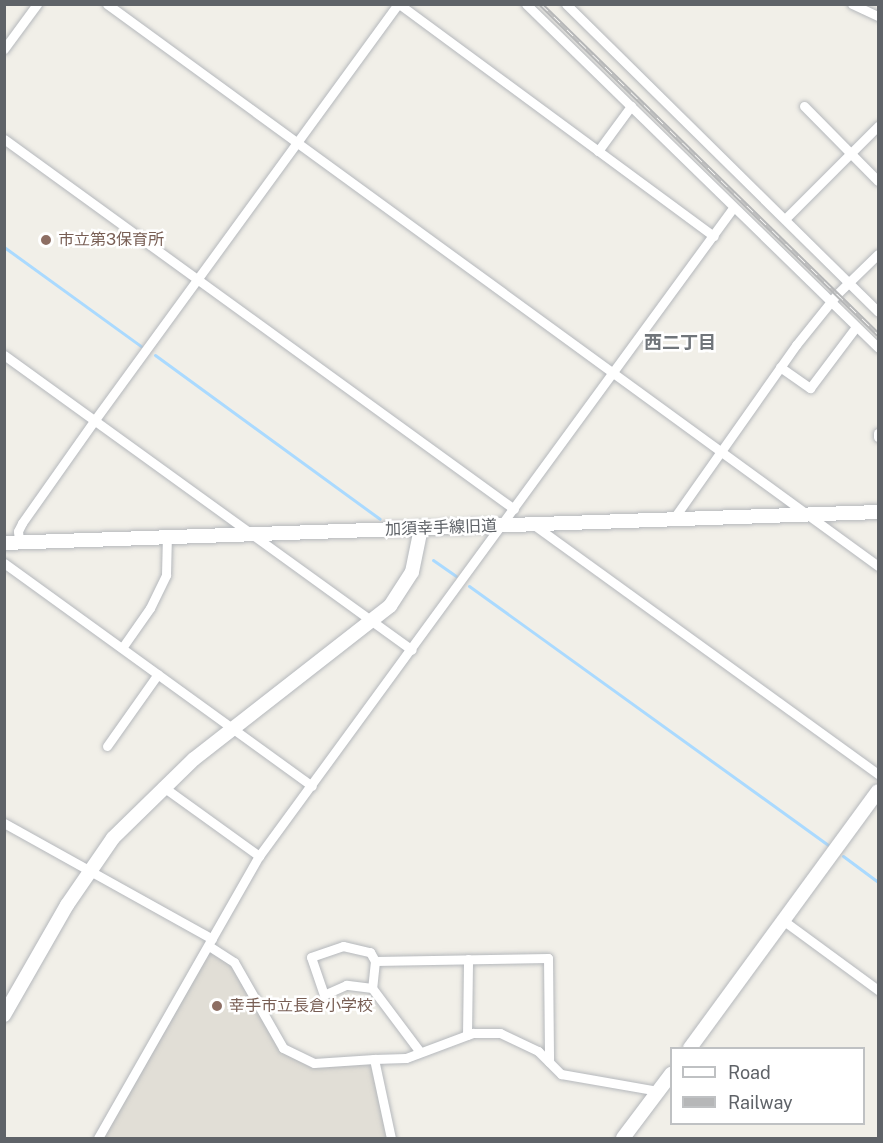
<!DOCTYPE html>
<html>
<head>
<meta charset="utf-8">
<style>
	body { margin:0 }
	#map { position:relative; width:883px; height:1143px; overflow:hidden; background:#f1efe8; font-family:"Public Sans","Noto Sans JP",sans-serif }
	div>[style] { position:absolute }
	.education>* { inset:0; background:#e1ded6 }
	.stream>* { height:3px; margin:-1.5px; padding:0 1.5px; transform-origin:1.5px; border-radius:1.5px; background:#aadaff }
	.roads { filter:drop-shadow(0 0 2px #b5b8bc) drop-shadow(0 0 2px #b5b8bc) }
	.street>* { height:9px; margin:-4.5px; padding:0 4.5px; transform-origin:4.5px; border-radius:4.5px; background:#fff }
	.secondary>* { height:14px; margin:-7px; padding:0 7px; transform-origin:7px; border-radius:7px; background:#fff }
	.rail>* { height:5px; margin-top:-2.5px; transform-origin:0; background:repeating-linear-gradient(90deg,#fff 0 9px,#b6b7b8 0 18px); box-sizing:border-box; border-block:2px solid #b6b7b8 }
	.dots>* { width:16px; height:16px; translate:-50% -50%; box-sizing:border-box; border:3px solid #fff; border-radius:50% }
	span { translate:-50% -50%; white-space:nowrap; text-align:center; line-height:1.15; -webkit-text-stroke:5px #fff; paint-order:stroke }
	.education-label { font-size:16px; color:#785e54 }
	.left { translate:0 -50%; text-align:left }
	.street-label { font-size:16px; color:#5f6368 }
	.neighbourhood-label { font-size:18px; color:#70757a; font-weight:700 }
	.frame { position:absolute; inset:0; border:6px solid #5f6368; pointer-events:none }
	.legend { position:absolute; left:670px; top:1047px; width:195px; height:78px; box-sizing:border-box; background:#fff; border:2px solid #bfc1c3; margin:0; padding:8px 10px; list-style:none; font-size:18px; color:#5f6368 }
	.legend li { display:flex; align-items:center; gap:12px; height:30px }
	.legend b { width:30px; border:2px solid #bfc1c3 }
</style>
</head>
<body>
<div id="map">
	<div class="education">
		<div style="clip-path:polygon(210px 951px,229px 963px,283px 1049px,315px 1067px,370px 1062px,388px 1138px,103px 1138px)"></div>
	</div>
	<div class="stream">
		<div style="left:4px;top:247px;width:169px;rotate:35.9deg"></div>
		<div style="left:155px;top:355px;width:278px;rotate:36.1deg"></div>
		<div style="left:433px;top:560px;width:28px;rotate:35deg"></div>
		<div style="left:469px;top:586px;width:444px;rotate:35.8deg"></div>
		<div style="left:843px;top:856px;width:44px;rotate:36.6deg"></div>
	</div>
	<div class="roads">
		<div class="street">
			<div style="left:107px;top:4px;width:954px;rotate:36.09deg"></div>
			<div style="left:399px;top:4px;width:391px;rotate:36.4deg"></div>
			<div style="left:526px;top:4px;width:492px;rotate:44.3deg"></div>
			<div style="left:566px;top:4px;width:438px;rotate:44.6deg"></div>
			<div style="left:852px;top:4px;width:29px;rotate:25deg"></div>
			<div style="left:4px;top:49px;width:56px;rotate:-53.7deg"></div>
			<div style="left:804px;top:106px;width:105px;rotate:45.4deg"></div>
			<div style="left:4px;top:139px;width:630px;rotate:35.96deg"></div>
			<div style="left:598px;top:151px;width:56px;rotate:-53.7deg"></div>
			<div style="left:785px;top:219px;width:132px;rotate:-45deg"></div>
			<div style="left:4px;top:355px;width:503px;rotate:35.87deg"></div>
			<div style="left:780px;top:367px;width:37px;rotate:35deg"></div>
			<div style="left:810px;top:388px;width:76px;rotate:-53deg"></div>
			<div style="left:878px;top:433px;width:4px;rotate:90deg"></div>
			<div style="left:674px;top:518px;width:212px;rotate:-54.8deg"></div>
			<div style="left:796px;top:345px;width:65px;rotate:-51.2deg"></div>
			<div style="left:837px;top:294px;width:57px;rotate:-44.3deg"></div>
			<div style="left:534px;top:525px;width:425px;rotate:35.9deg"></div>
			<div style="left:19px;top:542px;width:11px;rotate:-95deg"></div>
			<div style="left:18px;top:531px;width:9px;rotate:-63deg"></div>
			<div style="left:22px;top:523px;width:125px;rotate:-54.8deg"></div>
			<div style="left:94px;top:421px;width:516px;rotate:-53.91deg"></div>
			<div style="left:4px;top:563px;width:380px;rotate:35.9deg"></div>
			<div style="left:122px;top:648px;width:49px;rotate:-55deg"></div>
			<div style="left:150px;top:608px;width:37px;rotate:-64deg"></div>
			<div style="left:166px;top:575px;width:40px;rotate:-88.6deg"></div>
			<div style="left:107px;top:746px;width:88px;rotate:-54.7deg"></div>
			<div style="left:162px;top:786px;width:120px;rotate:35.8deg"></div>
			<div style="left:4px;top:823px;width:238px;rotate:29.1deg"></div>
			<div style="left:784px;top:921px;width:117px;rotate:36.3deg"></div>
			<div style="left:209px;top:946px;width:30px;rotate:33deg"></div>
			<div style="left:234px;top:962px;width:99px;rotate:60.3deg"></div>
			<div style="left:283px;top:1048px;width:34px;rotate:26deg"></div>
			<div style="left:314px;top:1063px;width:60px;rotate:-3.8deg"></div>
			<div style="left:374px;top:1059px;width:81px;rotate:77.9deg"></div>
			<div style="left:375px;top:961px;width:173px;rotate:-1deg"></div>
			<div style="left:548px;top:958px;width:104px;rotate:89.4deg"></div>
			<div style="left:372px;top:988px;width:26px;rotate:-173deg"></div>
			<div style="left:346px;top:985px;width:24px;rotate:156deg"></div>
			<div style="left:324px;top:995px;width:40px;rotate:-108.9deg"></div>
			<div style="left:311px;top:957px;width:34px;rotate:-19deg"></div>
			<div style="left:343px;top:946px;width:28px;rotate:13deg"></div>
			<div style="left:370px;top:952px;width:10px;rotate:61deg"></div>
			<div style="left:375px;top:961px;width:27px;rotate:96deg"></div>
			<div style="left:372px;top:988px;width:80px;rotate:53.1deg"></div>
			<div style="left:467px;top:1035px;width:76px;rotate:-89.2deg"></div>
			<div style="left:374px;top:1059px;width:32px;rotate:-2deg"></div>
			<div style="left:406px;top:1058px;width:72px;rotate:-20.5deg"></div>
			<div style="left:473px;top:1033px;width:27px"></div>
			<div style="left:500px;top:1033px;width:42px;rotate:25.3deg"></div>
			<div style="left:538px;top:1051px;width:33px;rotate:45deg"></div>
			<div style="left:561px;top:1074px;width:98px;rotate:9.9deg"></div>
			<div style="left:98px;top:1138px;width:325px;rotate:-60.3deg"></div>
			<div style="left:259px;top:856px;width:803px;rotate:-53.82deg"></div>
		</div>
		<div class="secondary">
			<div style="left:4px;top:543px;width:875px;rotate:-2.03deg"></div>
			<div style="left:4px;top:1015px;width:127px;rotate:-60.2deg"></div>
			<div style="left:67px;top:905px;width:81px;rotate:-55.5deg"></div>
			<div style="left:113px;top:838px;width:113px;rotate:-44.3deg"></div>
			<div style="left:194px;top:759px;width:249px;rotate:-38deg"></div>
			<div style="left:390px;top:606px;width:40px;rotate:-57.1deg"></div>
			<div style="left:412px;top:572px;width:45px;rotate:-78.4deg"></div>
			<div style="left:690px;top:1048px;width:318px;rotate:-53.8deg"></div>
			<div style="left:623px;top:1138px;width:81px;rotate:-53deg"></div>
		</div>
	</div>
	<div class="rail">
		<div style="left:541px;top:4px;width:472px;rotate:44.4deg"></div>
	</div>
	<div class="dots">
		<div style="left:46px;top:240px;background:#8d6e63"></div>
		<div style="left:217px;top:1006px;background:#8d6e63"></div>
	</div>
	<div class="education-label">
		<span class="left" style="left:58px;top:240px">市立第3保育所</span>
		<span class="left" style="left:229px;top:1006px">幸手市立長倉小学校</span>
	</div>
	<div class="street-label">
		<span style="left:441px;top:528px;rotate:-2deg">加須幸手線旧道</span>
	</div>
	<div class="neighbourhood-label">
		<span style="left:680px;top:343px">西二丁目</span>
	</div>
	<div class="frame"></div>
	<ul class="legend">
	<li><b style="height:8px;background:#fff"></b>Road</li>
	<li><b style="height:8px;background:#b6b7b8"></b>Railway</li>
	</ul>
</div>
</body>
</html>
